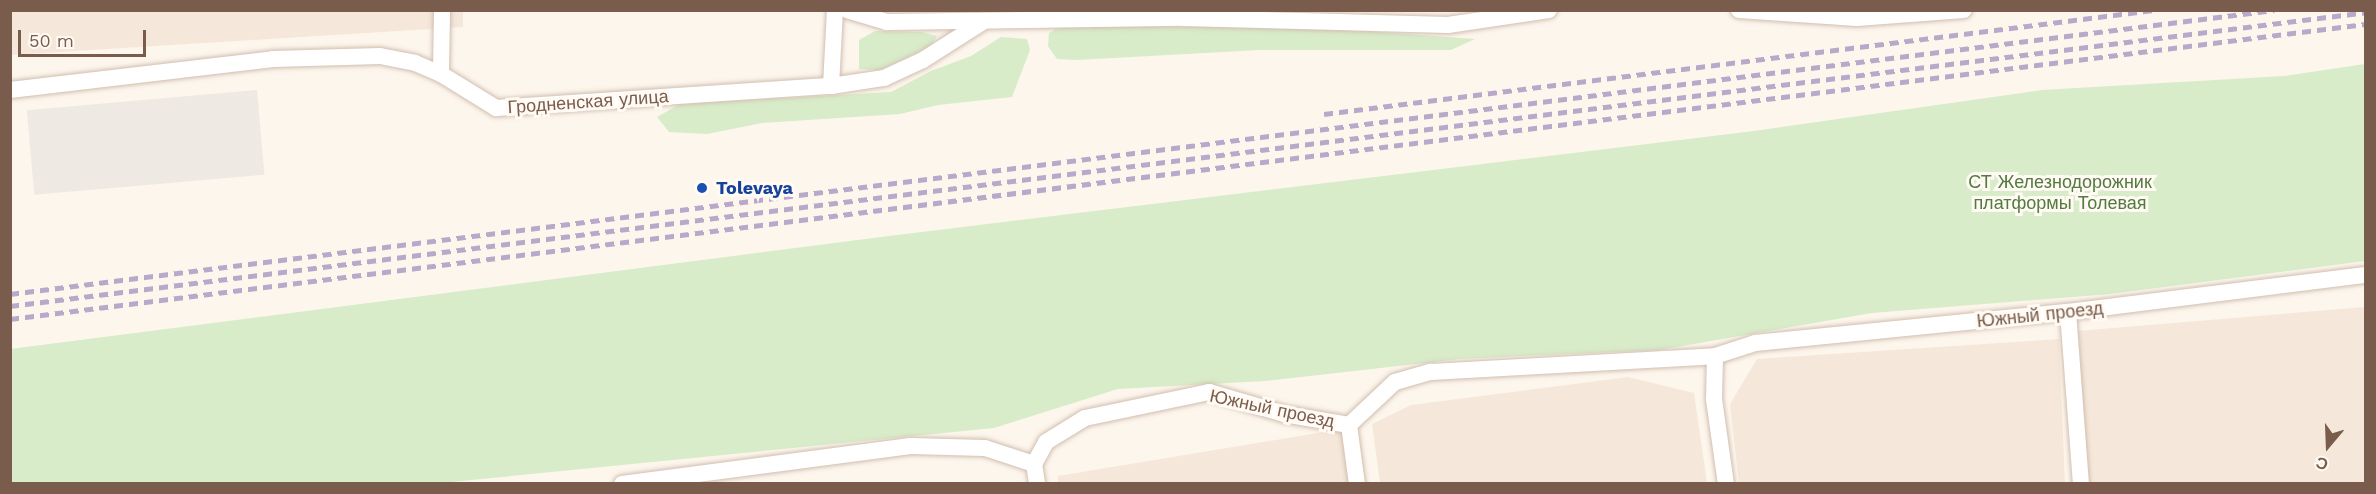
<!DOCTYPE html>
<html>
<head>
<meta charset="utf-8">
<style>
	body { margin:0 }
	#map { position:relative; width:2376px; height:494px; overflow:hidden; background:#fdf6ec; font-family:"Work Sans",sans-serif }
	div>[style] { position:absolute }
	.residential>* { inset:0; background:#f5e8da }
	.industrial>* { inset:0; background:#efe9e4; transform-origin:0 0 }
	.green>* { inset:0; background:#d8ecc9 }
	.roads { filter:drop-shadow(0 0 2px #d1beb0) drop-shadow(0 0 2px #d1beb0) }
	.minor>* { height:16px; margin:-8px; padding:0 8px; transform-origin:8px; border-radius:8px; background:#fff }
	.rail>* { height:4.5px; margin-top:-2.25px; transform-origin:0; background:repeating-linear-gradient(90deg,#b9a8c9 0 9px,transparent 0 15px) }
	.dots>* { width:16px; height:16px; translate:-50% -50%; box-sizing:border-box; border:3px solid #fffaf3; border-radius:50% }
	span { translate:-50% -50%; white-space:nowrap; text-align:center; line-height:1.15; -webkit-text-stroke:6px #fffaf3; paint-order:stroke }
	.street-label { font-size:18px; color:#7a5c4d }
	.park-label { font-size:18px; color:#537a41 }
	.transit-label { font-size:18px; color:#164399; font-weight:700 }
	.left { translate:0 -50%; text-align:left }
	.frame { position:absolute; inset:0; border:12px solid #7a5c4d; pointer-events:none }
	.north { position:absolute; left:2298px; top:416px; width:60px; height:60px; -webkit-text-stroke:4px #fffaf3; paint-order:stroke; rotate:199deg; font-size:16px; font-weight:700; line-height:24px; text-align:center; color:#7a5c4d }
	.north::after { content:''; display:block; margin:auto; width:21px; height:27px; background:#7a5c4d; clip-path:polygon(50% 0,100% 100%,50% 72%,0 100%) }
	.scale { position:absolute; left:18px; top:30px; width:128px; height:27px; box-sizing:border-box; border:3px solid #7a5c4d; border-top:0; padding-left:8px; font-size:18px; line-height:21px; white-space:nowrap; color:#7a5c4d; -webkit-text-stroke:4px #fffaf3; paint-order:stroke }
</style>
</head>
<body>
<div id="map">
	<div class="residential">
		<div style="clip-path:polygon(11px 11px,463px 11px,463px 27px,11px 55px)"></div>
		<div style="clip-path:polygon(2365px 307px,2365px 483px,2089px 483px,2077px 331px)"></div>
		<div style="clip-path:polygon(2059px 339px,2065px 483px,1739px 483px,1730px 404px,1757px 359px)"></div>
		<div style="clip-path:polygon(1628px 377px,1694px 393px,1707px 483px,1380px 483px,1372px 424px,1411px 405px)"></div>
		<div style="clip-path:polygon(1342px 429px,1349px 483px,1058px 484px,1058px 476px)"></div>
	</div>
	<div class="industrial">
		<div style="left:257px;top:90px;width:85px;height:231px;rotate:85deg"></div>
	</div>
	<div class="green">
		<div style="clip-path:polygon(1061px 26px,1326px 28px,1475px 39px,1451px 50px,1259px 50px,1077px 60px,1057px 59px,1048px 46px,1049px 33px)"></div>
		<div style="clip-path:polygon(875px 31px,922px 32px,937px 36px,931px 46px,880px 70px,859px 69px,859px 40px)"></div>
		<div style="clip-path:polygon(1001px 37px,1027px 39px,1030px 50px,1012px 97px,938px 105px,900px 114px,762px 123px,707px 134px,669px 132px,657px 117px,680px 104px,891px 92px,931px 71px,971px 56px)"></div>
		<div style="clip-path:polygon(2365px 64px,2365px 261px,2110px 294px,1872px 313px,1659px 350px,1460px 359px,1265px 381px,1118px 389px,994px 428px,441px 483px,11px 484px,10px 349px,889px 236px,1754px 131px,2042px 90px,2284px 76px)"></div>
	</div>
	<div class="roads">
		<div class="minor">
			<div style="left:847px;top:10px;width:42px;rotate:16.7deg"></div>
			<div style="left:887px;top:22px;width:296px;rotate:-0.8deg"></div>
			<div style="left:1183px;top:18px;width:265px;rotate:1.5deg"></div>
			<div style="left:1448px;top:25px;width:102px;rotate:-8.4deg"></div>
			<div style="left:1739px;top:10px;width:118px;rotate:3.9deg"></div>
			<div style="left:1857px;top:18px;width:107px;rotate:-4.3deg"></div>
			<div style="left:441px;top:74px;width:64px;rotate:-89.1deg"></div>
			<div style="left:831px;top:86px;width:76px;rotate:-87deg"></div>
			<div style="left:10px;top:90px;width:265px;rotate:-6.7deg"></div>
			<div style="left:273px;top:59px;width:107px;rotate:-1.6deg"></div>
			<div style="left:380px;top:56px;width:36px;rotate:11deg"></div>
			<div style="left:415px;top:63px;width:28px;rotate:23deg"></div>
			<div style="left:441px;top:74px;width:65px;rotate:31.7deg"></div>
			<div style="left:496px;top:108px;width:336px;rotate:-3.8deg"></div>
			<div style="left:831px;top:86px;width:54px;rotate:-8.6deg"></div>
			<div style="left:884px;top:78px;width:43px;rotate:-24.8deg"></div>
			<div style="left:923px;top:60px;width:72px;rotate:-32.6deg"></div>
			<div style="left:2068px;top:312px;width:172px;rotate:85.7deg"></div>
			<div style="left:1715px;top:356px;width:42px;rotate:-18deg"></div>
			<div style="left:1755px;top:343px;width:315px;rotate:-5.7deg"></div>
			<div style="left:2068px;top:312px;width:300px;rotate:-7.1deg"></div>
			<div style="left:1349px;top:425px;width:63px;rotate:-43.1deg"></div>
			<div style="left:1395px;top:382px;width:37px;rotate:-16deg"></div>
			<div style="left:1431px;top:372px;width:284px;rotate:-3.2deg"></div>
			<div style="left:1715px;top:356px;width:43px;rotate:91.3deg"></div>
			<div style="left:1714px;top:399px;width:86px;rotate:82deg"></div>
			<div style="left:1349px;top:425px;width:60px;rotate:82.3deg"></div>
			<div style="left:1034px;top:464px;width:25px;rotate:-61deg"></div>
			<div style="left:1046px;top:442px;width:46px;rotate:-31.6deg"></div>
			<div style="left:1085px;top:418px;width:127px;rotate:-11.8deg"></div>
			<div style="left:1209px;top:392px;width:78px;rotate:16.3deg"></div>
			<div style="left:1284px;top:414px;width:66px;rotate:9.6deg"></div>
			<div style="left:1034px;top:464px;width:20px;rotate:81deg"></div>
			<div style="left:622px;top:484px;width:291px;rotate:-7.5deg"></div>
			<div style="left:911px;top:446px;width:74px;rotate:1.5deg"></div>
			<div style="left:985px;top:448px;width:52px;rotate:18.1deg"></div>
		</div>
	</div>
	<div class="rail">
		<div style="left:1324px;top:114px;width:836px;rotate:-7.14deg"></div>
		<div style="left:10px;top:294px;width:2282px;rotate:-7.15deg"></div>
		<div style="left:10px;top:306px;width:2374px;rotate:-7.11deg"></div>
		<div style="left:10px;top:319px;width:2374px;rotate:-7.14deg"></div>
	</div>
	<div class="dots">
		<div style="left:702px;top:188px;background:#1a4fb4"></div>
	</div>
	<div class="street-label">
		<span style="left:588px;top:102px;rotate:-4deg">Гродненская улица</span>
		<span style="left:2040px;top:315px;rotate:-6deg">Южный проезд</span>
		<span style="left:1272px;top:409px;rotate:12deg">Южный проезд</span>
	</div>
	<div class="park-label">
		<span style="left:2060px;top:193px">СТ Железнодорожник<br>платформы Толевая</span>
	</div>
	<div class="transit-label">
		<span class="left" style="left:716px;top:188px">Tolevaya</span>
	</div>
	<div class="frame"></div>
	<div class="north">С</div>
	<div class="scale">50 m</div>
</div>
</body>
</html>
